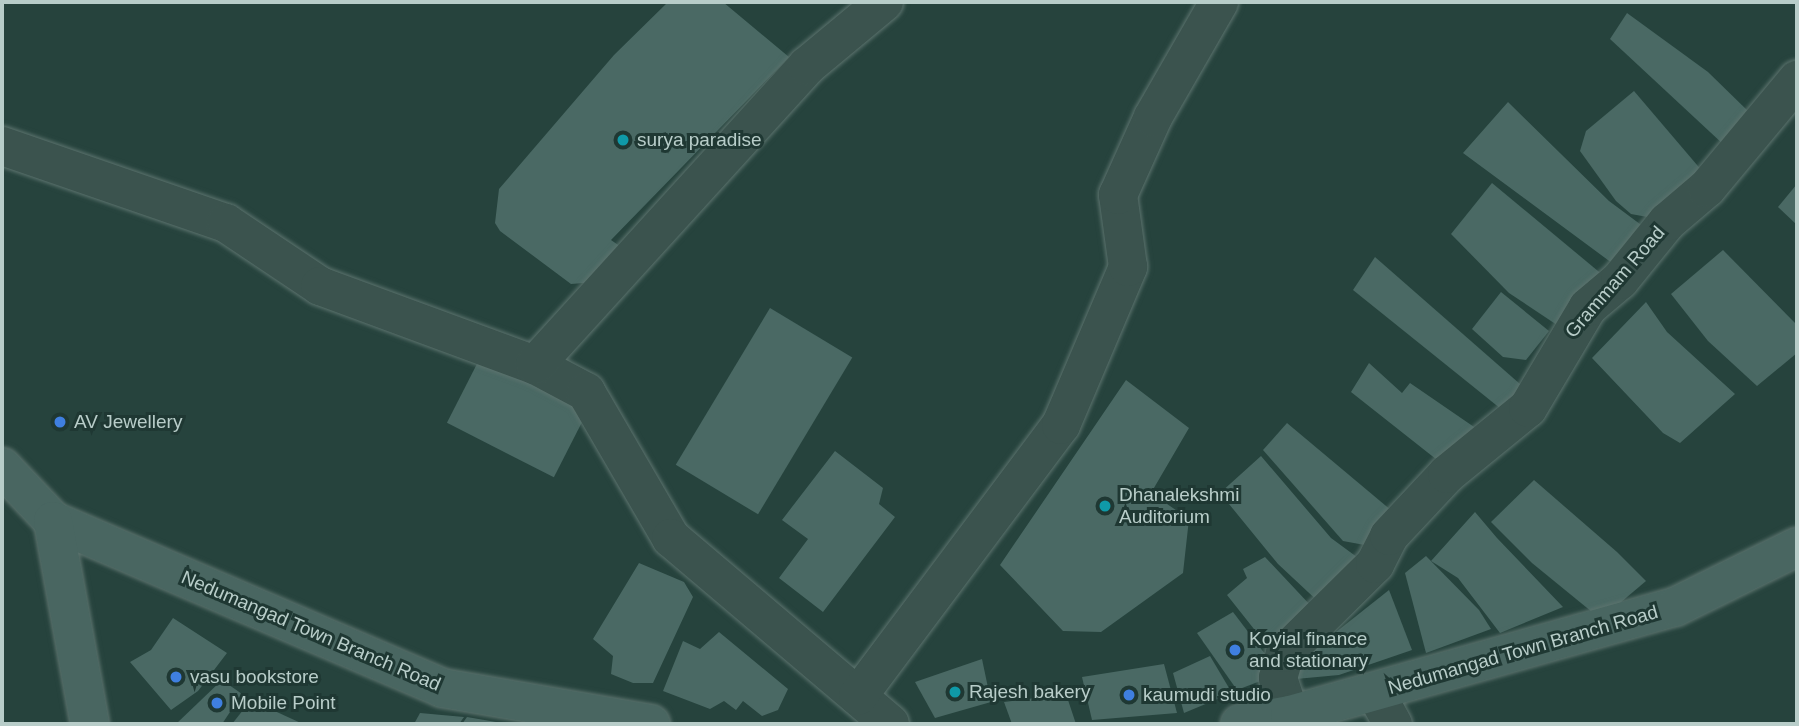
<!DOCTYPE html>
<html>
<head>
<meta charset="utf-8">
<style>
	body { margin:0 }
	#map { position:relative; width:1799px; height:726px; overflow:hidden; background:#26433d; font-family:Arial,sans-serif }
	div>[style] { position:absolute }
	.building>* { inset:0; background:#4a6964; transform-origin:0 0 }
	.roads { filter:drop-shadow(0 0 2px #5c736e) drop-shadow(0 0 2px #5c736e) }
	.street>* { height:38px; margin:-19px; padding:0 19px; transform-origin:19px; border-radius:19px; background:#3b534e }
	.secondary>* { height:38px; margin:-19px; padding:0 19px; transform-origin:19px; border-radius:19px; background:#496661 }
	.dots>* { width:19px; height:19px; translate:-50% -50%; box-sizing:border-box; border:4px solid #1f3833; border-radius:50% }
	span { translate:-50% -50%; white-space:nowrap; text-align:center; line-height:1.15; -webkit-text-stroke:6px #1f3833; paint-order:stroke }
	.poi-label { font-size:19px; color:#b8cdc9 }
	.left { translate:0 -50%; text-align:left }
	.street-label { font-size:19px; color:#b8cdc9 }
	.frame { position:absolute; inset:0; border:4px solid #b8cdc9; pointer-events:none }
</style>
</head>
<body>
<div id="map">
	<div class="building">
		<div style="clip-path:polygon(668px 2px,723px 2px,789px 57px,611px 240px,621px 247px,584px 283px,571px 284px,500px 231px,495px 223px,499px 189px,614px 55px)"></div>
		<div style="clip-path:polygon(1627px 13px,1708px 72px,1749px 112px,1724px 145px,1610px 39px)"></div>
		<div style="clip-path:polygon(1634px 91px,1703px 172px,1658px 219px,1631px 214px,1616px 201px,1580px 151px,1586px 131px)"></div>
		<div style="clip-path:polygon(1508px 102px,1609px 201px,1648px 230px,1616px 266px,1463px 153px)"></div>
		<div style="clip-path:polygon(1492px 183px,1604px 276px,1557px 325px,1509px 293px,1451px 234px)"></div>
		<div style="clip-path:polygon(1797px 184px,1797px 225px,1778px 207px)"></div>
		<div style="clip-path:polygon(1723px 250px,1797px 325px,1797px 353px,1757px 386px,1708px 341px,1671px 294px)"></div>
		<div style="clip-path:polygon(1375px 257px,1527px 390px,1506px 413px,1353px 290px)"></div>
		<div style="clip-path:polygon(1501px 292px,1549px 331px,1526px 360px,1503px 357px,1472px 329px)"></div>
		<div style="clip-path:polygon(1646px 302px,1667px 332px,1735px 394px,1680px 443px,1663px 433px,1592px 358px)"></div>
		<div style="left:770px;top:308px;width:96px;height:183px;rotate:31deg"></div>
		<div style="left:481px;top:356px;width:120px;height:75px;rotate:27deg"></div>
		<div style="clip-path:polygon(1369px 363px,1402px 393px,1410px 383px,1477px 429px,1446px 467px,1351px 392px)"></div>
		<div style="clip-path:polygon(1126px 380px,1189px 428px,1151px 493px,1189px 519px,1183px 573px,1101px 632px,1063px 631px,1000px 565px)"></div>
		<div style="clip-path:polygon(1287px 423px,1398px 516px,1370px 546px,1343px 541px,1263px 450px)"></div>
		<div style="clip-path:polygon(835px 451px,883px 488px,879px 504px,895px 517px,823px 612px,779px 578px,808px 539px,782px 520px)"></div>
		<div style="clip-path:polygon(1261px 456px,1331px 538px,1365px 563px,1323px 606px,1278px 564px,1220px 493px)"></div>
		<div style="clip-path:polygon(1534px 480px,1617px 552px,1646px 581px,1620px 603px,1592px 612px,1532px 563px,1491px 522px)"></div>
		<div style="clip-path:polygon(1475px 512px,1497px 538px,1563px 607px,1500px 633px,1458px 578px,1431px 561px)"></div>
		<div style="clip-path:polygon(1426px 556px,1479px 610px,1491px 629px,1426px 653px,1405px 573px)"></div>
		<div style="clip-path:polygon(1265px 557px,1312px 607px,1273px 653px,1227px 595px,1247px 578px,1243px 569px)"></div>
		<div style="clip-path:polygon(639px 563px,684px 582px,693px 597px,653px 683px,633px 683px,611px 674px,613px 656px,593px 639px)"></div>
		<div style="clip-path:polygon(1389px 590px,1412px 650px,1339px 675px,1285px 680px,1312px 651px)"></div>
		<div style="clip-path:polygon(1233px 612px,1274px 666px,1263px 680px,1237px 690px,1197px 633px)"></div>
		<div style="clip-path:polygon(173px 618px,227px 653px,198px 691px,171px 710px,130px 662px,151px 650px)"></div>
		<div style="clip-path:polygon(719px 632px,788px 689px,778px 710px,762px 716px,743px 701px,736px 710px,724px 701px,710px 709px,663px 691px,683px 641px,700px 649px)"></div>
		<div style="clip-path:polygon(1210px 656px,1232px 693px,1184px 713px,1173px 673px)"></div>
		<div style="clip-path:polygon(982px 659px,991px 702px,935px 718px,915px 682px)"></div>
		<div style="clip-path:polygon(1164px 664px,1177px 713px,1092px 720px,1082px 677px)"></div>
		<div style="clip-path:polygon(222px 680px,242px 694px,222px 724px,176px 724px)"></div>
		<div style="clip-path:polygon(1066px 694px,1076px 724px,1012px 724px,1004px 702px)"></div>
		<div style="clip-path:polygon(251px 700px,303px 724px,232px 724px)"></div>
		<div style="clip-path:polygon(420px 713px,464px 717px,459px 724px,414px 724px)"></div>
		<div style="clip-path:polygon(467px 717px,502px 723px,502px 724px,462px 724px)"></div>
	</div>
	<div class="roads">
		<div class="street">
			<div style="left:2px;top:146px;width:237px;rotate:19deg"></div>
			<div style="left:226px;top:223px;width:113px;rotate:33.8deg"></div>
			<div style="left:320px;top:286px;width:229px;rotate:20.2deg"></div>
			<div style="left:535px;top:365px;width:58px;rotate:27.9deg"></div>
			<div style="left:586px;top:392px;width:169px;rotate:59.8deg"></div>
			<div style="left:671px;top:538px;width:287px;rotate:40.3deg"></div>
			<div style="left:535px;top:365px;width:404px;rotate:-47.7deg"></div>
			<div style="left:807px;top:66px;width:100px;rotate:-39.7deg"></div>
			<div style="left:1375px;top:692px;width:37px;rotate:61deg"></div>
			<div style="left:858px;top:696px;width:339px;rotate:-53.2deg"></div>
			<div style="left:1061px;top:425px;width:172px;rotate:-67deg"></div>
			<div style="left:1128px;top:267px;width:73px;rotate:-97.9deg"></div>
			<div style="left:1118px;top:195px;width:85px;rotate:-65.8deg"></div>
			<div style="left:1153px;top:117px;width:133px;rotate:-60.1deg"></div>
			<div style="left:1290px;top:715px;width:39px;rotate:-108deg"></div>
			<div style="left:1278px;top:678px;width:26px;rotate:-74deg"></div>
			<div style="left:1285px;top:653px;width:127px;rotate:-44.7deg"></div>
			<div style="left:1375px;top:564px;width:31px;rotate:-63deg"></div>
			<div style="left:1389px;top:536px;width:85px;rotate:-46.9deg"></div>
			<div style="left:1447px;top:474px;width:104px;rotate:-39.2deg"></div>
			<div style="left:1528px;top:408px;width:117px;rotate:-59.3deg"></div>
			<div style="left:1588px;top:307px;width:42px;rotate:-40.2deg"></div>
			<div style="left:1620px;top:280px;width:75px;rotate:-51deg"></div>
			<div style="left:1667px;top:222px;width:52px;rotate:-40.4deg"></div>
			<div style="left:1707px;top:188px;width:141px;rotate:-50.2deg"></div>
		</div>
		<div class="secondary">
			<div style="left:2px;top:467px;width:74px;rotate:46.6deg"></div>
			<div style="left:53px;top:521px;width:423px;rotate:23.2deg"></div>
			<div style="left:442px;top:688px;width:212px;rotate:9.8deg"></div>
			<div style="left:53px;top:521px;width:206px;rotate:79.7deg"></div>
			<div style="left:1240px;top:724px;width:51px;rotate:-10.2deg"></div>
			<div style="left:1290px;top:715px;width:400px;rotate:-15.7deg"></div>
			<div style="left:1675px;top:607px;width:136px;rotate:-26.2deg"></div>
		</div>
	</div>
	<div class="dots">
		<div style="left:623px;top:140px;background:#0f9aa8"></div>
		<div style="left:60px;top:422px;background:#3f7fe0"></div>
		<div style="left:1105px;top:506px;background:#0f9aa8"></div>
		<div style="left:1235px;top:650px;background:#3f7fe0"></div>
		<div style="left:176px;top:677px;background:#3f7fe0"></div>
		<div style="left:955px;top:692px;background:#0f9aa8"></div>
		<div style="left:1129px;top:695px;background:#3f7fe0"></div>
		<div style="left:217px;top:703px;background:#3f7fe0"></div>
	</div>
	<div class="poi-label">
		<span class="left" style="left:637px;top:140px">surya paradise</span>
		<span class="left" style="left:74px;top:422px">AV Jewellery</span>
		<span class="left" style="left:1119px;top:506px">Dhanalekshmi<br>Auditorium</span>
		<span class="left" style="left:1249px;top:650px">Koyial finance<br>and stationary</span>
		<span class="left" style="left:190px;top:677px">vasu bookstore</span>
		<span class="left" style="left:969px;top:692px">Rajesh bakery</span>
		<span class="left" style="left:1143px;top:695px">kaumudi studio</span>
		<span class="left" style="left:231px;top:703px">Mobile Point</span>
	</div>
	<div class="street-label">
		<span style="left:1615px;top:282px;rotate:-49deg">Grammam Road</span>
		<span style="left:311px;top:631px;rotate:23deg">Nedumangad Town Branch Road</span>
		<span style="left:1523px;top:650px;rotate:-16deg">Nedumangad Town Branch Road</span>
	</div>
	<div class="frame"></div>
</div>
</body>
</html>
